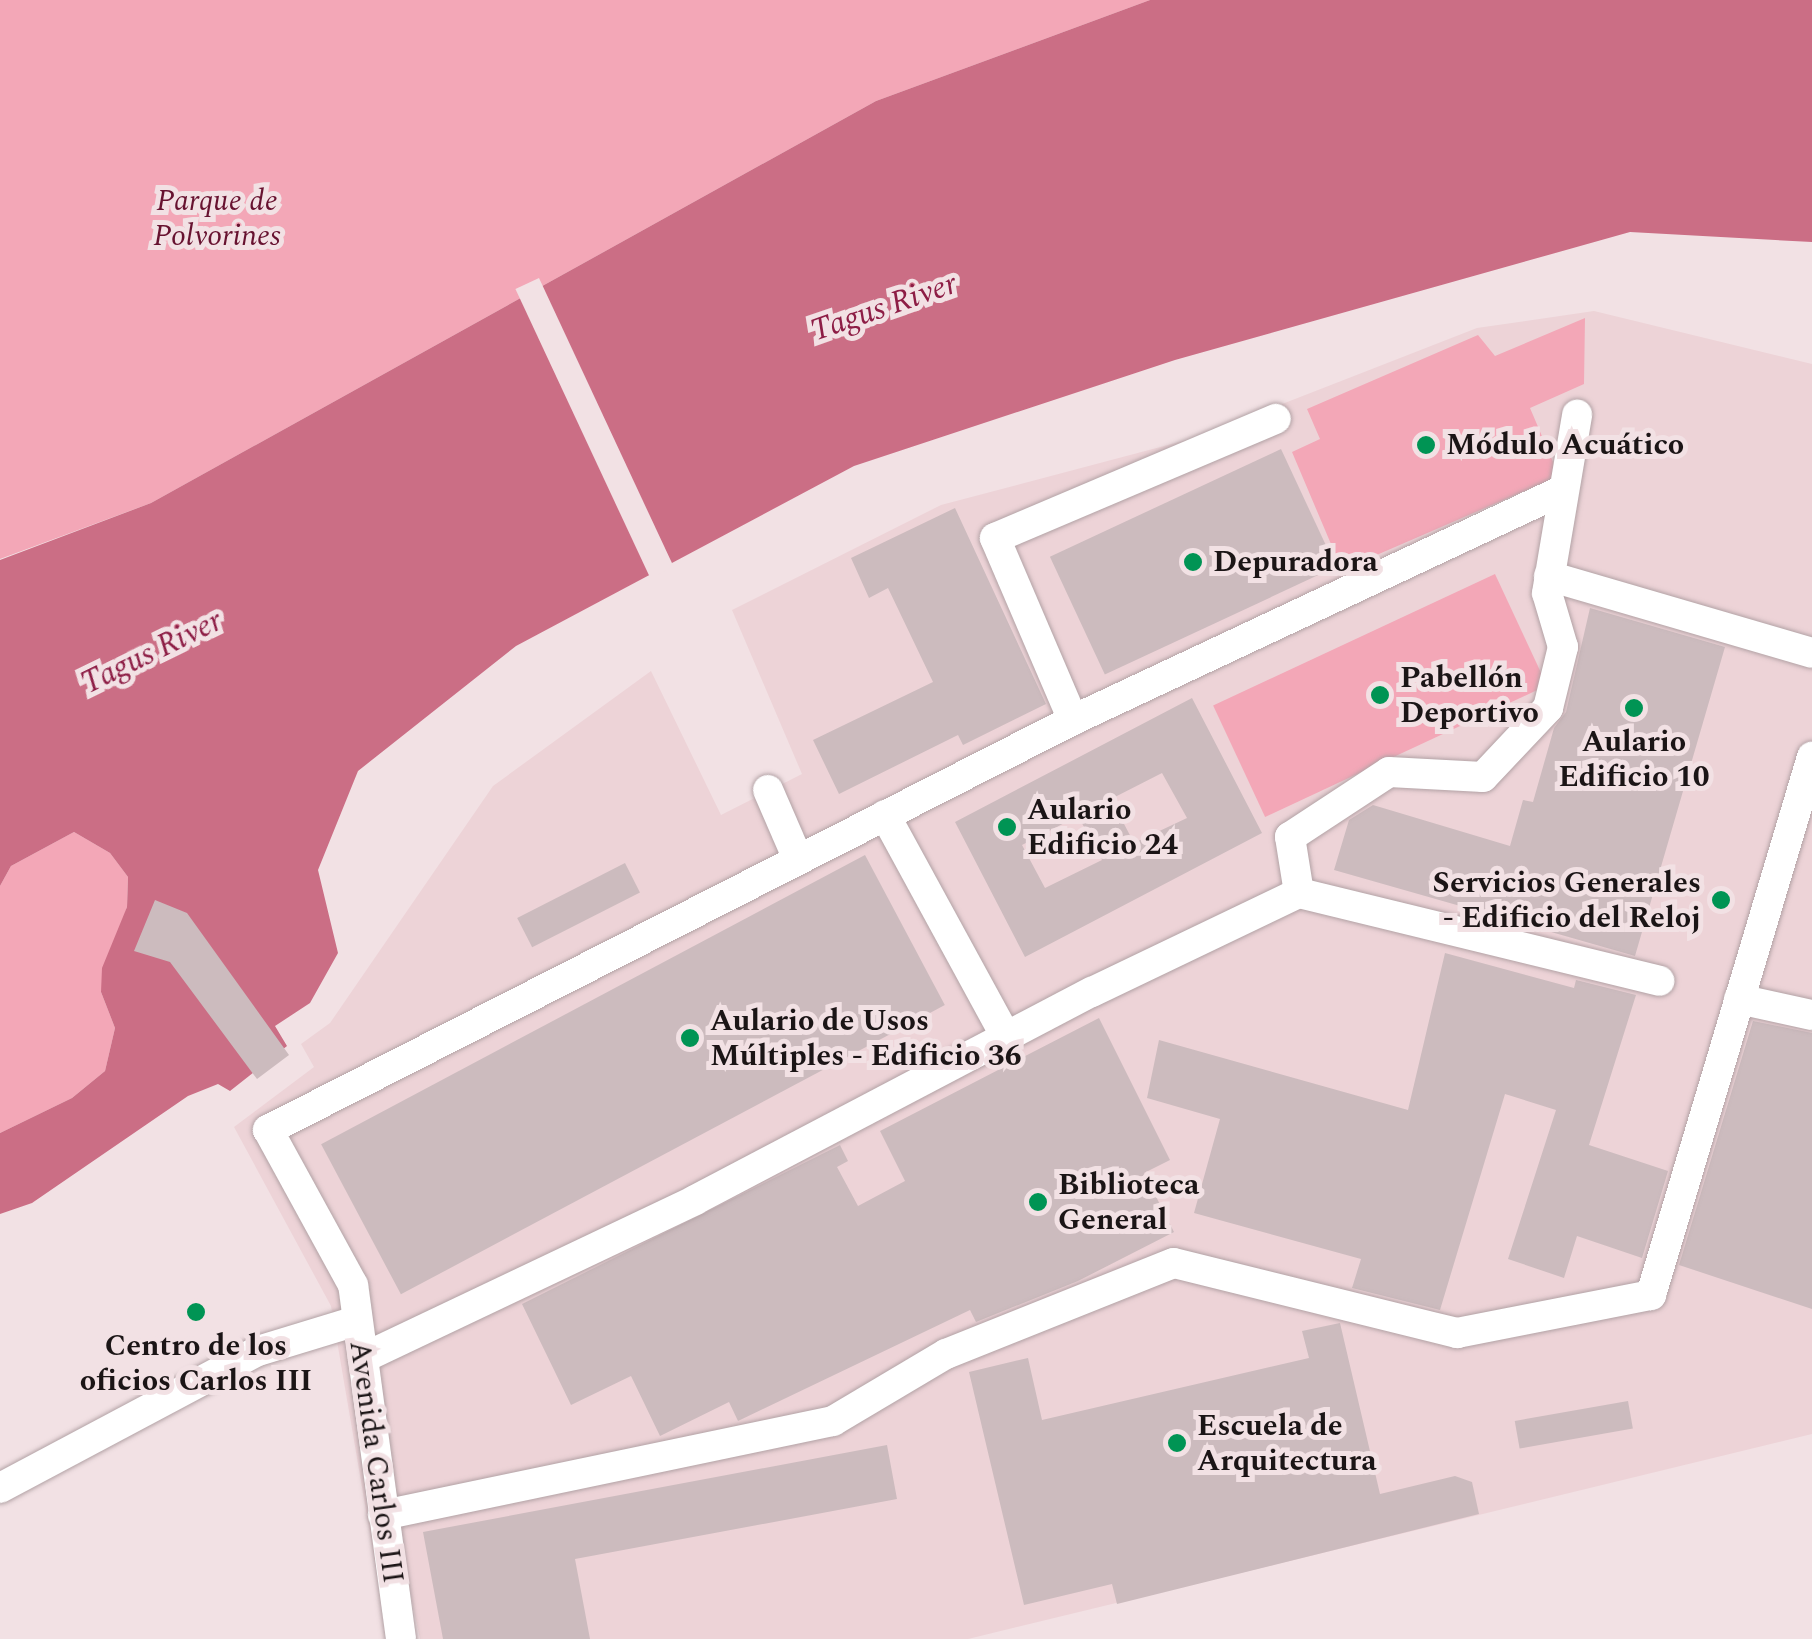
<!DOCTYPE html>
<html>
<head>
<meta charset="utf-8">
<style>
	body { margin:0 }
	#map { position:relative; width:1812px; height:1639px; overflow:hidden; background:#f2e1e4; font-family:Spectral,serif }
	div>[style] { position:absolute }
	.built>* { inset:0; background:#edd3d7 }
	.green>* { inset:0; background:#f3a7b7; transform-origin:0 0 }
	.water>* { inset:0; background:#cb6e85 }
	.pier>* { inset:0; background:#f2e1e4; transform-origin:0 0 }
	.building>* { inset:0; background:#ccbbbe; transform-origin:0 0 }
	.roads { filter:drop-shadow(0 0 2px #b2a2a5) drop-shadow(0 0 2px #b2a2a5) }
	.minor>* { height:30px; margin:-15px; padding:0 15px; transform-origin:15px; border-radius:15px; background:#fff }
	.dots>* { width:28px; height:28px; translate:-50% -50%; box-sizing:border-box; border:5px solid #f2e1e4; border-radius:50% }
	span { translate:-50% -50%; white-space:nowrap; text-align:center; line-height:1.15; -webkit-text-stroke:10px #f2e1e4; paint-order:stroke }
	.park-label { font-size:30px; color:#671230; font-style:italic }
	.poi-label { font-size:30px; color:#1b1516; font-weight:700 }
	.left { translate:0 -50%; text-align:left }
	.right { translate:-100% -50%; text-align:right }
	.street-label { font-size:30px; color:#1b1516 }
	.water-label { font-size:32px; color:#8d1d45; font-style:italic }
</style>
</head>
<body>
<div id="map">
	<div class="built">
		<div style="clip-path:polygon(1594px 311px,1812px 364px,1812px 1434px,968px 1639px,420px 1639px,410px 1592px,381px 1598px,331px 1306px,234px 1127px,314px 1067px,301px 1044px,330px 1023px,493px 786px,651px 671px,721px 815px,802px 774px,732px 610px,941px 505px,1198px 437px,1477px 328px)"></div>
	</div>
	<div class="green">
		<div style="clip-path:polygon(0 0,1150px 0,876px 101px,151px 503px,0 559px)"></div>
		<div style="clip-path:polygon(1585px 318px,1584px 384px,1530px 408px,1559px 476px,1342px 570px,1292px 452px,1320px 439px,1307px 409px,1478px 335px,1495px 356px)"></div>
		<div style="left:1495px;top:574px;width:123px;height:311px;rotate:65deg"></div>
		<div style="clip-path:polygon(74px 832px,110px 853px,128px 877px,127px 907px,101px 992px,115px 1028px,105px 1071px,72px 1098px,0 1133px,0 886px,11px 866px)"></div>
	</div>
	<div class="water">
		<div style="clip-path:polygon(1150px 0,1812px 0,1812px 242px,1630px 232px,1175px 360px,854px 466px,516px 646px,358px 771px,318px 870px,338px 953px,310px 1003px,275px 1026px,287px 1046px,230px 1091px,218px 1084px,188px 1096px,32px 1203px,0 1214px,0 1133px,72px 1098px,105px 1071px,115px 1028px,101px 992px,102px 968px,127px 907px,128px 877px,110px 853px,74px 832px,11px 866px,0 886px,0 560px,151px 503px,876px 101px)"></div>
	</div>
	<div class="pier">
		<div style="left:539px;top:278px;width:319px;height:26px;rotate:65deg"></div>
	</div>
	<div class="building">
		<div style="left:1281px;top:449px;width:130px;height:255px;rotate:65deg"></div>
		<div style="clip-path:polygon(955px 508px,1046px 704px,963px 745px,958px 735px,839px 794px,813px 740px,933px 682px,888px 588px,869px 598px,851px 558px)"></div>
		<div style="clip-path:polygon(1590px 608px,1725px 647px,1635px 956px,1334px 870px,1349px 820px,1373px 805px,1510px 846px,1523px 800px,1533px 802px,1554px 728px,1566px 712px)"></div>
		<div style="clip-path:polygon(evenodd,1192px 698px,1262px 833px,1025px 957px,955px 822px,1192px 698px,1162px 773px,1187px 818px,1134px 843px,1111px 799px,1162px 773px,1192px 698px,1078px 816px,1102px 860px,1045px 888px,1022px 845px,1078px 816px)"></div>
		<div style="left:865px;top:855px;width:170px;height:616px;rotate:62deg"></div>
		<div style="left:625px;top:863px;width:33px;height:121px;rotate:63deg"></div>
		<div style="clip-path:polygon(155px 900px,187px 913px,289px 1055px,257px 1079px,170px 962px,134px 951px)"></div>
		<div style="clip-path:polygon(1445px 953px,1574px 988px,1576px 980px,1636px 995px,1589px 1145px,1668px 1171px,1642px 1258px,1577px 1236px,1564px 1278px,1508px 1259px,1556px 1110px,1505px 1094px,1440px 1310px,1352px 1288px,1361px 1259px,1194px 1213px,1220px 1119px,1147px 1098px,1159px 1040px,1408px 1110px)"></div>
		<div style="clip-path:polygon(1099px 1018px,1170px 1160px,1144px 1173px,1174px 1232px,1078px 1281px,976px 1322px,970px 1310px,738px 1421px,729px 1402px,660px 1436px,631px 1376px,571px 1405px,522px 1304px,840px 1145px,848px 1161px,837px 1167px,858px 1206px,905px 1181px,880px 1131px)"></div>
		<div style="clip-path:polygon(1753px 1021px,1812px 1033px,1812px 1309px,1679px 1265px)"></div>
		<div style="clip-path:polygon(1340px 1323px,1380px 1494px,1455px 1476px,1472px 1482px,1479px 1514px,1117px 1604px,1112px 1584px,1024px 1605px,969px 1372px,1028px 1358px,1042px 1420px,1309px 1358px,1302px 1331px)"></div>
		<div style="left:1628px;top:1401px;width:28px;height:115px;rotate:80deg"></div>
		<div style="clip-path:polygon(887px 1445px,897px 1499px,575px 1559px,590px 1639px,443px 1639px,423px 1532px)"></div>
	</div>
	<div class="roads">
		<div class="minor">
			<div style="left:1549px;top:576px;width:274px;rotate:16.3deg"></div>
			<div style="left:1073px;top:720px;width:539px;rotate:-25.14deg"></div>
			<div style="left:768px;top:790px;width:73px;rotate:66.6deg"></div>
			<div style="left:885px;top:815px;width:253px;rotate:61.4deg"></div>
			<div style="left:1299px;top:893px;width:371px;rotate:13.7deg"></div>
			<div style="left:1739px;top:999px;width:75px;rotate:12.4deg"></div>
			<div style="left:363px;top:1358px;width:368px;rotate:-25.4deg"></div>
			<div style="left:695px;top:1200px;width:448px;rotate:-27.7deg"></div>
			<div style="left:1092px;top:992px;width:229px;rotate:-25.6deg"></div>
			<div style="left:1299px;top:893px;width:57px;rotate:-99.1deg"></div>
			<div style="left:1290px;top:837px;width:118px;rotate:-33.3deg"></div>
			<div style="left:1389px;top:772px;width:94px;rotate:3deg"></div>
			<div style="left:1483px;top:777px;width:95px;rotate:-46.7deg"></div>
			<div style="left:1548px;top:708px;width:63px;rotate:-76.2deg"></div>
			<div style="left:1563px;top:647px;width:56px;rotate:-106.5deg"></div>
			<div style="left:1547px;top:593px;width:181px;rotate:-80.4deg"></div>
			<div style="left:0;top:1488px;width:292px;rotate:-28deg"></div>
			<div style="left:258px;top:1351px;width:102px;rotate:-17deg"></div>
			<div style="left:383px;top:1515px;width:460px;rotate:-11.8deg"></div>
			<div style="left:833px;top:1421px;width:131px;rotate:-30.7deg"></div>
			<div style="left:946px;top:1354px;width:245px;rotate:-21.8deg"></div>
			<div style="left:1174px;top:1263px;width:292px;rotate:13.9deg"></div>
			<div style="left:1457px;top:1333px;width:198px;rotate:-11.1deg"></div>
			<div style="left:1651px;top:1295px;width:562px;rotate:-73.34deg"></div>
			<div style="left:401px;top:1639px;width:357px;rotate:-97.7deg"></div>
			<div style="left:353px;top:1285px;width:177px;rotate:-118.7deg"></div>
			<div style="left:268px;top:1130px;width:903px;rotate:-26.99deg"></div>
			<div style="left:1073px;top:720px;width:198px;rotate:-113.2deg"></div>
			<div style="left:995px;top:538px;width:305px;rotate:-23deg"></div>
		</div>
	</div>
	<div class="dots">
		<div style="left:1426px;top:445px;background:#009454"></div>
		<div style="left:1193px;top:562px;background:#009454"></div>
		<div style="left:1380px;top:695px;background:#009454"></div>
		<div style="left:1634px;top:708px;background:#009454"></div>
		<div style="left:1007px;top:827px;background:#009454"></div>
		<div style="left:1721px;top:900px;background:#009454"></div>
		<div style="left:690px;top:1038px;background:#009454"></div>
		<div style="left:1038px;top:1202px;background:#009454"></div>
		<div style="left:196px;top:1312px;background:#009454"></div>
		<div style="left:1177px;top:1443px;background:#009454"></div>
	</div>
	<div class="park-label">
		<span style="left:217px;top:218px">Parque de<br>Polvorines</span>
	</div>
	<div class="poi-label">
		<span class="left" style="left:1446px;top:445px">Módulo Acuático</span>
		<span class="left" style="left:1213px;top:562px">Depuradora</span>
		<span class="left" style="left:1400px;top:695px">Pabellón<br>Deportivo</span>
		<span style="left:1634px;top:759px">Aulario<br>Edificio 10</span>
		<span class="left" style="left:1027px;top:827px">Aulario<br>Edificio 24</span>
		<span class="right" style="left:1701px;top:900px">Servicios Generales<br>- Edificio del Reloj</span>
		<span class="left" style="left:710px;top:1038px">Aulario de Usos<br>Múltiples - Edificio 36</span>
		<span class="left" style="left:1058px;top:1202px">Biblioteca<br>General</span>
		<span style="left:196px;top:1363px">Centro de los<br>oficios Carlos III</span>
		<span class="left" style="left:1197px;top:1443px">Escuela de<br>Arquitectura</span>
	</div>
	<div class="street-label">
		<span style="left:376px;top:1462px;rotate:82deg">Avenida Carlos III</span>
	</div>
	<div class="water-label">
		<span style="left:884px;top:308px;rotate:-19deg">Tagus River</span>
		<span style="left:152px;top:653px;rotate:-26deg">Tagus River</span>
	</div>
</div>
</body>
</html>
